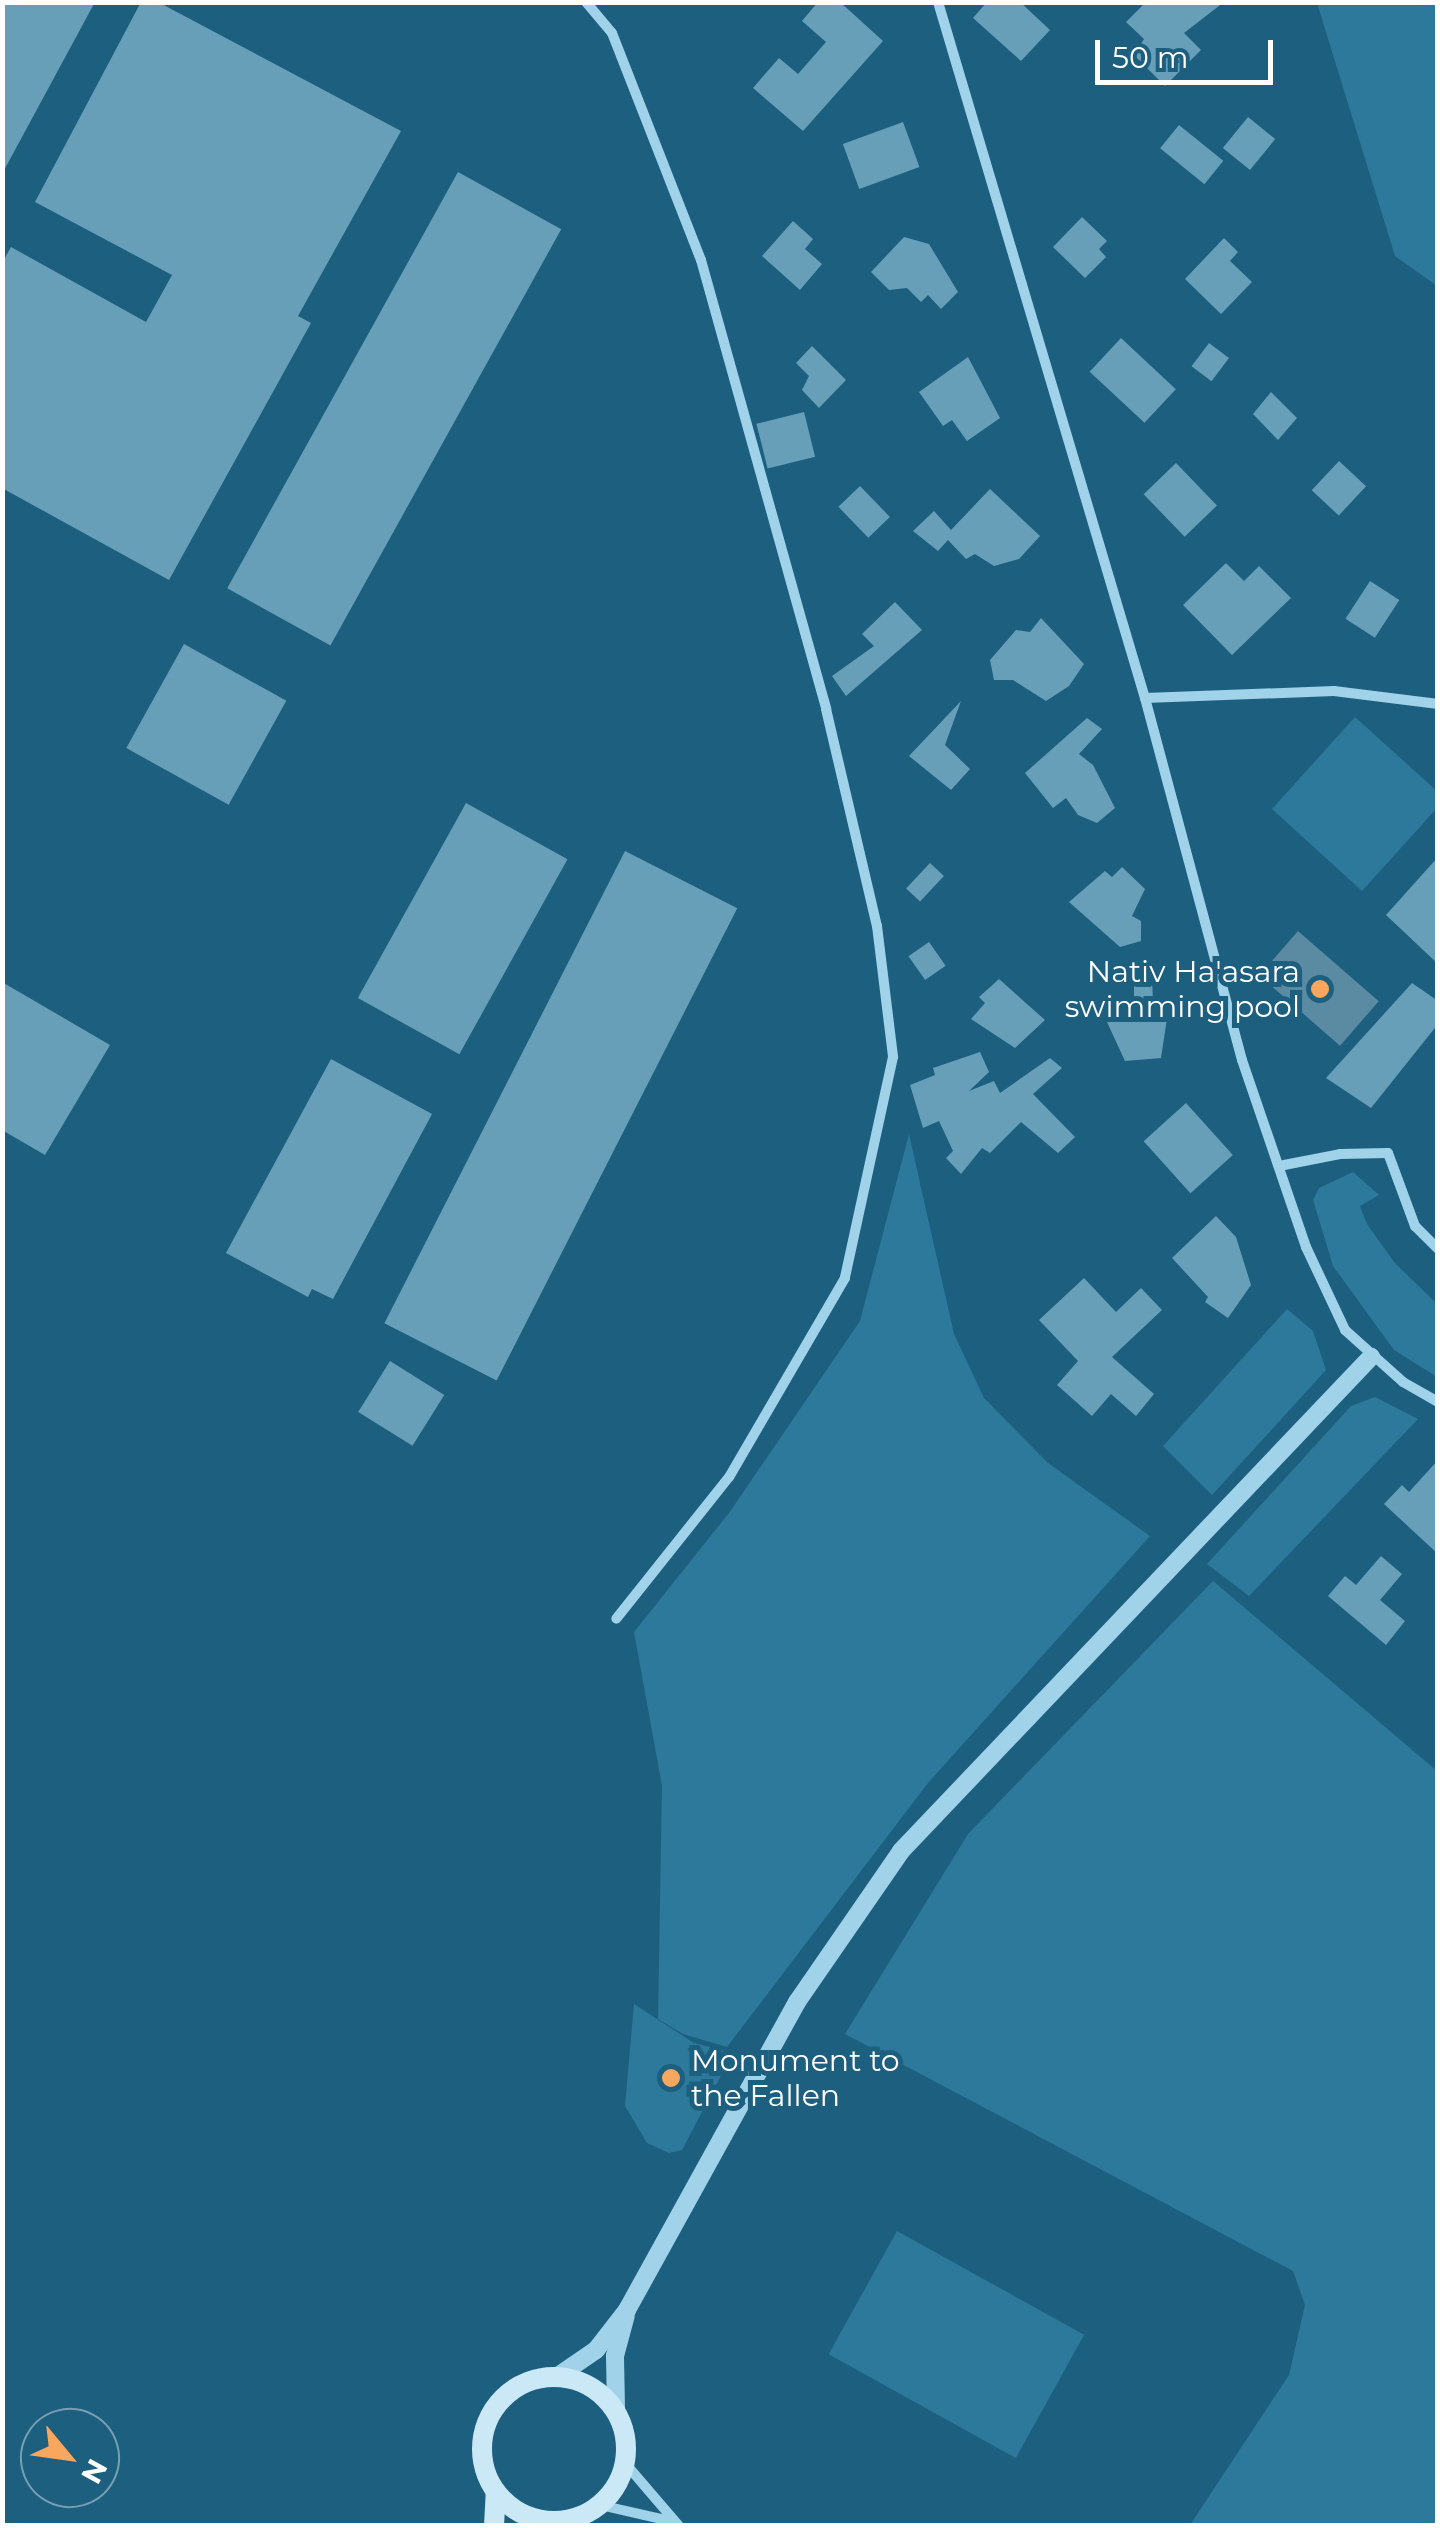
<!DOCTYPE html>
<html>
<head>
<meta charset="utf-8">
<style>
	body { margin:0 }
	#map { position:relative; width:1440px; height:2528px; overflow:hidden; background:#1d5f7f; font-family:Montserrat,sans-serif }
	div>[style] { position:absolute }
	.green>* { inset:0; background:#2c799b; transform-origin:0 0 }
	.water>* { inset:0; background:#5a8ba2; transform-origin:0 0 }
	.building>* { inset:0; background:#679fb8; transform-origin:0 0 }
	.minor>* { height:10px; margin:-5px; padding:0 5px; transform-origin:5px; border-radius:5px; background:#a0d2e9 }
	.tertiary>* { height:18px; margin:-9px; padding:0 9px; transform-origin:9px; border-radius:9px; background:#a0d2e9 }
	.secondary>* { height:20px; margin:-10px; padding:0 10px; transform-origin:10px; border-radius:10px; background:#cbe8f7 }
	.secondary>.ring { margin:-10px; padding:0; box-sizing:content-box; background:none; border:20px solid #cbe8f7; border-radius:50% }
	.dots>* { width:28px; height:28px; translate:-50% -50%; box-sizing:border-box; border:5px solid #1d5f7f; border-radius:50% }
	span { translate:-50% -50%; white-space:nowrap; text-align:center; line-height:1.15; -webkit-text-stroke:10px #1d5f7f; paint-order:stroke }
	.poi-label { font-size:30px; color:#fff }
	.right { translate:-100% -50%; text-align:right }
	.left { translate:0 -50%; text-align:left }
	.frame { position:absolute; inset:0; border:5px solid #fff; pointer-events:none }
	.north { position:absolute; left:20px; top:2408px; width:100px; height:100px; box-sizing:border-box; background:#1d5f7f; border:2px solid #779fb2; border-radius:50%; rotate:119deg; font-size:28px; font-weight:700; line-height:40px; text-align:center; color:#fff }
	.north::after { content:''; display:block; margin:auto; width:35px; height:45px; background:#f9a75e; clip-path:polygon(50% 0,100% 100%,50% 72%,0 100%) }
	.scale { position:absolute; left:1095px; top:40px; width:178px; height:45px; box-sizing:border-box; border:5px solid #fff; border-top:0; padding-left:12px; font-size:30px; line-height:35px; white-space:nowrap; color:#fff; -webkit-text-stroke:8px #1d5f7f; paint-order:stroke }
</style>
</head>
<body>
<div id="map">
	<div class="green">
		<div style="clip-path:polygon(1317px 3px,1437px 3px,1437px 286px,1395px 256px)"></div>
		<div style="clip-path:polygon(1355px 717px,1438px 792px,1437px 808px,1362px 891px,1272px 809px)"></div>
		<div style="clip-path:polygon(909px 1134px,954px 1334px,984px 1398px,1048px 1463px,1150px 1536px,928px 1783px,727px 2047px,683px 2034px,658px 2019px,662px 1786px,634px 1632px,729px 1513px,860px 1321px)"></div>
		<div style="clip-path:polygon(1353px 1172px,1379px 1195px,1360px 1206px,1367px 1224px,1394px 1262px,1437px 1304px,1437px 1377px,1394px 1350px,1333px 1266px,1313px 1200px,1319px 1188px)"></div>
		<div style="clip-path:polygon(1287px 1309px,1313px 1331px,1326px 1370px,1212px 1495px,1163px 1446px)"></div>
		<div style="clip-path:polygon(1375px 1397px,1418px 1419px,1249px 1596px,1207px 1564px,1351px 1406px)"></div>
		<div style="clip-path:polygon(1213px 1581px,1437px 1771px,1437px 2525px,1190px 2525px,1289px 2375px,1305px 2305px,1293px 2271px,845px 2034px,968px 1834px)"></div>
		<div style="clip-path:polygon(634px 2004px,694px 2043px,733px 2053px,682px 2150px,669px 2153px,647px 2143px,625px 2106px)"></div>
		<div style="left:897px;top:2231px;width:214px;height:141px;rotate:29deg"></div>
	</div>
	<div class="water">
		<div style="left:1298px;top:931px;width:107px;height:59px;rotate:41deg"></div>
	</div>
	<div class="building">
		<div style="clip-path:polygon(2px 2px,95px 2px,2px 174px)"></div>
		<div style="clip-path:polygon(141px 2px,158px 2px,401px 131px,298px 316px,311px 323px,169px 580px,2px 488px,2px 263px,11px 247px,146px 322px,172px 275px,35px 202px)"></div>
		<div style="clip-path:polygon(818px 2px,840px 2px,883px 41px,803px 131px,753px 88px,779px 58px,798px 74px,826px 42px,802px 21px)"></div>
		<div style="clip-path:polygon(987px 2px,1020px 2px,1050px 30px,1021px 61px,973px 18px)"></div>
		<div style="clip-path:polygon(1146px 2px,1224px 2px,1184px 33px,1201px 50px,1165px 86px,1134px 55px,1144px 39px,1126px 22px)"></div>
		<div style="left:1248px;top:117px;width:35px;height:40px;rotate:39deg"></div>
		<div style="left:903px;top:122px;width:48px;height:64px;rotate:70deg"></div>
		<div style="left:1179px;top:125px;width:57px;height:30px;rotate:39deg"></div>
		<div style="left:458px;top:172px;width:118px;height:476px;rotate:29deg"></div>
		<div style="clip-path:polygon(1082px 217px,1107px 241px,1099px 249px,1106px 257px,1085px 278px,1053px 247px)"></div>
		<div style="clip-path:polygon(793px 221px,813px 239px,805px 249px,822px 264px,800px 290px,762px 256px)"></div>
		<div style="clip-path:polygon(904px 237px,929px 244px,958px 292px,941px 309px,928px 295px,921px 302px,907px 288px,889px 290px,871px 272px)"></div>
		<div style="clip-path:polygon(1224px 238px,1238px 252px,1230px 261px,1252px 282px,1221px 314px,1185px 279px)"></div>
		<div style="left:1121px;top:338px;width:75px;height:46px;rotate:43deg"></div>
		<div style="left:1209px;top:343px;width:25px;height:29px;rotate:37deg"></div>
		<div style="clip-path:polygon(812px 346px,846px 380px,819px 408px,802px 390px,809px 376px,796px 363px)"></div>
		<div style="clip-path:polygon(968px 357px,1000px 418px,967px 441px,952px 420px,943px 426px,919px 392px)"></div>
		<div style="clip-path:polygon(1271px 392px,1297px 418px,1278px 440px,1253px 414px)"></div>
		<div style="left:804px;top:412px;width:46px;height:49px;rotate:76deg"></div>
		<div style="left:1339px;top:461px;width:37px;height:40px;rotate:43deg"></div>
		<div style="left:1176px;top:463px;width:59px;height:45px;rotate:46deg"></div>
		<div style="left:860px;top:486px;width:43px;height:30px;rotate:46deg"></div>
		<div style="clip-path:polygon(990px 489px,1040px 536px,1019px 559px,994px 566px,975px 554px,966px 559px,948px 540px,938px 551px,913px 531px,934px 511px,951px 530px)"></div>
		<div style="clip-path:polygon(1226px 563px,1244px 581px,1259px 566px,1291px 598px,1232px 655px,1183px 605px)"></div>
		<div style="left:1370px;top:581px;width:35px;height:45px;rotate:33deg"></div>
		<div style="clip-path:polygon(895px 602px,922px 630px,846px 696px,832px 676px,874px 646px,862px 634px)"></div>
		<div style="clip-path:polygon(1041px 618px,1084px 664px,1069px 686px,1046px 701px,1013px 680px,994px 680px,990px 660px,1016px 630px,1030px 632px)"></div>
		<div style="left:184px;top:644px;width:117px;height:119px;rotate:29deg"></div>
		<div style="clip-path:polygon(961px 701px,945px 745px,970px 769px,951px 790px,909px 756px)"></div>
		<div style="clip-path:polygon(1087px 718px,1102px 729px,1079px 754px,1093px 765px,1115px 808px,1097px 823px,1078px 815px,1066px 798px,1053px 808px,1025px 773px)"></div>
		<div style="left:466px;top:803px;width:116px;height:223px;rotate:29deg"></div>
		<div style="left:625px;top:851px;width:126px;height:530px;rotate:27deg"></div>
		<div style="clip-path:polygon(1438px 857px,1438px 964px,1386px 915px)"></div>
		<div style="left:930px;top:863px;width:19px;height:35px;rotate:43deg"></div>
		<div style="clip-path:polygon(1122px 867px,1145px 889px,1132px 916px,1141px 921px,1141px 941px,1120px 947px,1069px 902px,1105px 871px,1112px 877px)"></div>
		<div style="left:929px;top:942px;width:29px;height:25px;rotate:55deg"></div>
		<div style="clip-path:polygon(1152px 977px,1153px 1002px,1168px 1012px,1161px 1058px,1125px 1061px,1100px 1007px,1134px 998px,1134px 979px)"></div>
		<div style="clip-path:polygon(999px 979px,1045px 1020px,1015px 1048px,971px 1019px,985px 1003px,979px 997px)"></div>
		<div style="clip-path:polygon(2px 982px,110px 1045px,45px 1155px,2px 1130px)"></div>
		<div style="clip-path:polygon(1412px 983px,1438px 1001px,1438px 1024px,1371px 1108px,1326px 1078px)"></div>
		<div style="clip-path:polygon(980px 1052px,989px 1072px,969px 1091px,994px 1081px,1000px 1093px,1050px 1058px,1062px 1068px,1033px 1094px,1075px 1137px,1058px 1153px,1021px 1122px,990px 1153px,982px 1148px,961px 1174px,946px 1158px,953px 1151px,939px 1121px,923px 1128px,910px 1085px,935px 1075px,933px 1068px)"></div>
		<div style="clip-path:polygon(331px 1059px,432px 1114px,333px 1299px,312px 1289px,308px 1297px,226px 1253px)"></div>
		<div style="left:1186px;top:1103px;width:70px;height:57px;rotate:48deg"></div>
		<div style="clip-path:polygon(1216px 1216px,1236px 1237px,1251px 1285px,1228px 1318px,1205px 1302px,1208px 1297px,1172px 1258px)"></div>
		<div style="clip-path:polygon(1084px 1278px,1116px 1312px,1141px 1288px,1162px 1310px,1112px 1357px,1154px 1394px,1136px 1416px,1111px 1394px,1092px 1416px,1057px 1385px,1078px 1361px,1039px 1320px)"></div>
		<div style="left:390px;top:1361px;width:64px;height:60px;rotate:32deg"></div>
		<div style="clip-path:polygon(1438px 1460px,1438px 1554px,1384px 1504px,1402px 1485px,1409px 1492px)"></div>
		<div style="clip-path:polygon(1381px 1556px,1402px 1574px,1380px 1600px,1405px 1621px,1386px 1645px,1328px 1596px,1345px 1576px,1356px 1585px)"></div>
	</div>
	<div class="minor">
		<div style="left:586px;top:2px;width:40px;rotate:50deg"></div>
		<div style="left:612px;top:33px;width:244px;rotate:68.6deg"></div>
		<div style="left:701px;top:260px;width:466px;rotate:74.4deg"></div>
		<div style="left:826px;top:709px;width:223px;rotate:76.8deg"></div>
		<div style="left:877px;top:926px;width:132px;rotate:83deg"></div>
		<div style="left:893px;top:1057px;width:226px;rotate:102.3deg"></div>
		<div style="left:845px;top:1278px;width:230px;rotate:120.2deg"></div>
		<div style="left:729px;top:1477px;width:181px;rotate:128.5deg"></div>
		<div style="left:938px;top:2px;width:726px;rotate:73.44deg"></div>
		<div style="left:1145px;top:698px;width:375px;rotate:75deg"></div>
		<div style="left:1242px;top:1060px;width:198px;rotate:71.1deg"></div>
		<div style="left:1306px;top:1247px;width:92px;rotate:64.8deg"></div>
		<div style="left:1345px;top:1330px;width:78px;rotate:41.9deg"></div>
		<div style="left:1403px;top:1382px;width:40px;rotate:29.7deg"></div>
		<div style="left:1145px;top:698px;width:189px;rotate:-2.1deg"></div>
		<div style="left:1334px;top:691px;width:105px;rotate:7.1deg"></div>
		<div style="left:1279px;top:1166px;width:62px;rotate:-11.1deg"></div>
		<div style="left:1340px;top:1154px;width:48px;rotate:-1.2deg"></div>
		<div style="left:1388px;top:1153px;width:78px;rotate:69.7deg"></div>
		<div style="left:1415px;top:1226px;width:33px;rotate:45deg"></div>
		<div style="left:625px;top:2463px;width:83px;rotate:49.4deg"></div>
		<div style="left:600px;top:2505px;width:76px;rotate:12.9deg"></div>
	</div>
	<div class="tertiary">
		<div style="left:558px;top:2376px;width:46px;rotate:-34.4deg"></div>
		<div style="left:596px;top:2350px;width:51px;rotate:-52.2deg"></div>
		<div style="left:627px;top:2310px;width:352px;rotate:-61.1deg"></div>
		<div style="left:797px;top:2002px;width:183px;rotate:-55.4deg"></div>
		<div style="left:901px;top:1851px;width:682px;rotate:-46.43deg"></div>
		<div style="left:616px;top:2409px;width:53px;rotate:-91.1deg"></div>
		<div style="left:615px;top:2356px;width:42px;rotate:-75deg"></div>
	</div>
	<div class="secondary">
		<div class="ring" style="left:482px;top:2377px;width:124px;height:124px"></div>
		<div style="left:494px;top:2526px;width:33px;rotate:-87deg"></div>
	</div>
	<div class="dots">
		<div style="left:1320px;top:989px;background:#f9a75e"></div>
		<div style="left:671px;top:2078px;background:#f9a75e"></div>
	</div>
	<div class="poi-label">
		<span class="right" style="left:1300px;top:989px">Nativ Ha'asara<br>swimming pool</span>
		<span class="left" style="left:691px;top:2078px">Monument to<br>the Fallen</span>
	</div>
	<div class="frame"></div>
	<div class="north">N</div>
	<div class="scale">50 m</div>
</div>
</body>
</html>
